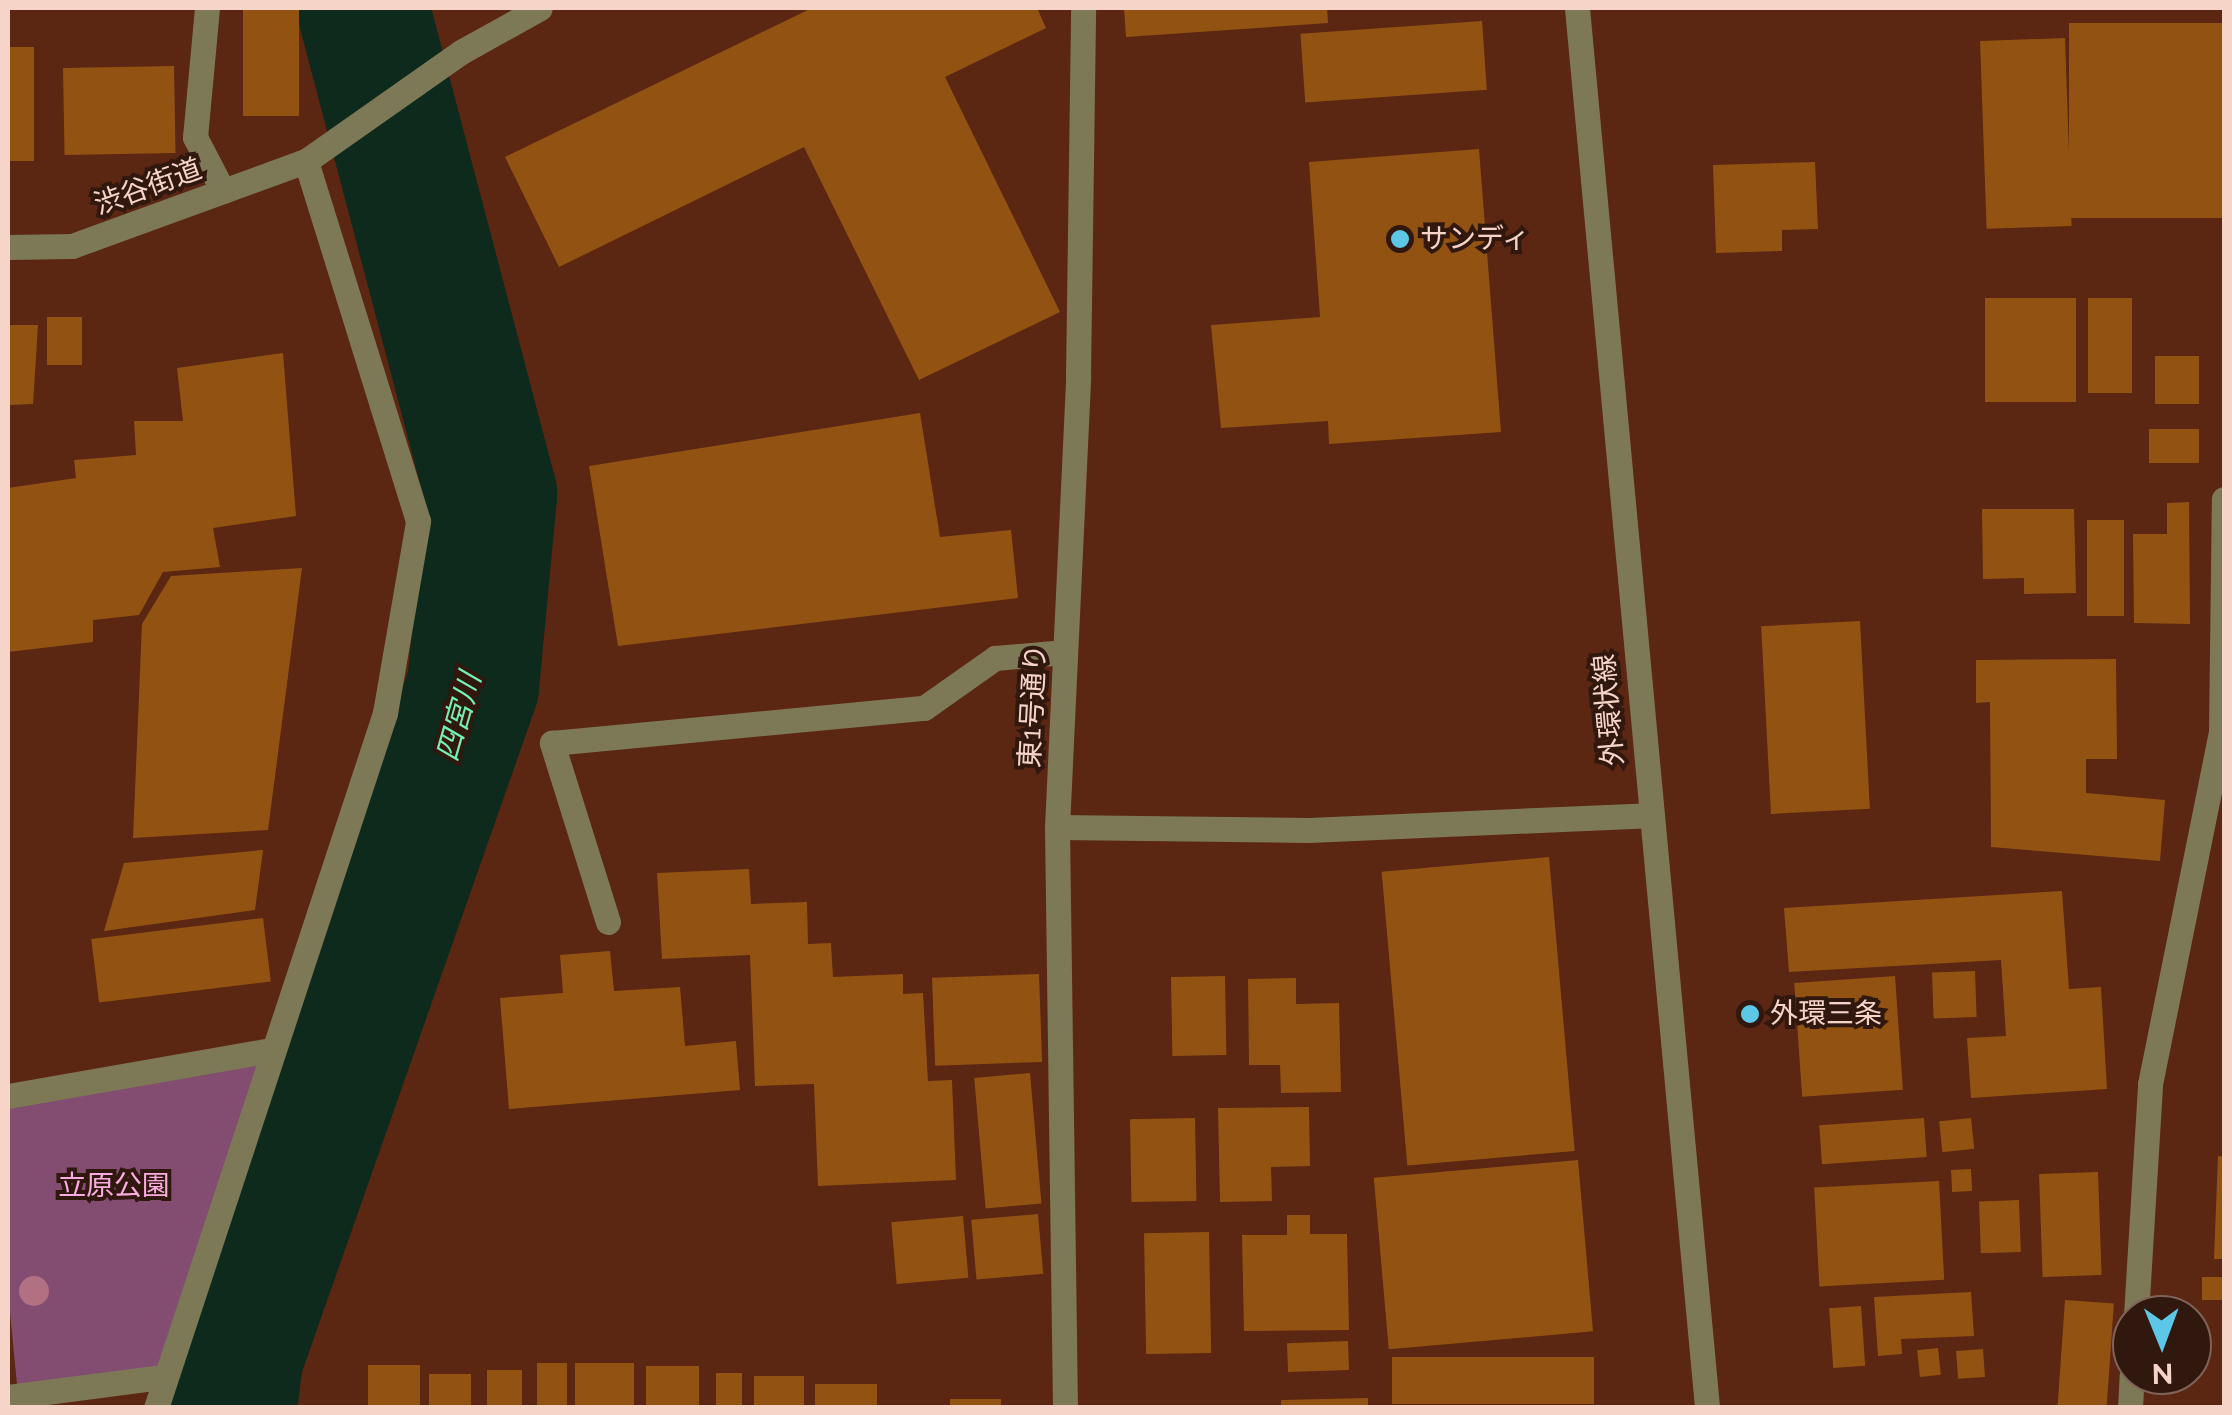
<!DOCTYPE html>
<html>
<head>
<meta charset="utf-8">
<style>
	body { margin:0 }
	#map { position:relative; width:2232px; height:1415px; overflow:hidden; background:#5b2612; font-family:Raleway,"Noto Sans JP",sans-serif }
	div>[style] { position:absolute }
	.green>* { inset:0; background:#834c71 }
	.river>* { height:132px; margin:-66px; padding:0 66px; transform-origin:66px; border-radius:66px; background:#0d2a1c }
	.building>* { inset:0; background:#925312; transform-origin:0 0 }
	.minor>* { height:25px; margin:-12.5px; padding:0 12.5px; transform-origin:12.5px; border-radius:12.5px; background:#7d7855 }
	.trees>* { width:30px; height:30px; margin:-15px; border-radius:50%; background:#b27083 }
	.dots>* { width:28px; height:28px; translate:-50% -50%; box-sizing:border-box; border:5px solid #30180f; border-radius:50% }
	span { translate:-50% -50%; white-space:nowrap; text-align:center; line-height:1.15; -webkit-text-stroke:8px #30180f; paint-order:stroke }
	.street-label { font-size:28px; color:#f6d4c8 }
	.poi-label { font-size:28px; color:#f6d4c8 }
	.left { translate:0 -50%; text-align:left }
	.park-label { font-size:28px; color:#faace0 }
	.water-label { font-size:30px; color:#75f0b4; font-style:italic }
	.frame { position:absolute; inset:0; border:10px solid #f6d4c8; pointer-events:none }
	.north { position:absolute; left:2112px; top:1295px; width:100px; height:100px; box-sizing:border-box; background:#30180f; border:2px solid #7f6359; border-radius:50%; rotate:179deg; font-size:28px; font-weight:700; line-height:40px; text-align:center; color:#f6d4c8 }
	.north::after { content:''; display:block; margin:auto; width:35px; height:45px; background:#5cc7e7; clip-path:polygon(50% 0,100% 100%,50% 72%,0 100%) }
</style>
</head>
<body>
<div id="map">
	<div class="green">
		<div style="clip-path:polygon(272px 1050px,163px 1377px,18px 1395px,8px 1292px,8px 1096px)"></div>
	</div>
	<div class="river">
		<div style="left:231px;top:1408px;width:50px;rotate:-83.2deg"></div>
		<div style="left:237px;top:1358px;width:712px;rotate:-70.65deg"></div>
		<div style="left:473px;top:686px;width:193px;rotate:-84.6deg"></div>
		<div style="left:491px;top:494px;width:503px;rotate:-104.76deg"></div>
	</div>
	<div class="building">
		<div style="left:243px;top:8px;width:56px;height:108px"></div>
		<div style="clip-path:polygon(812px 8px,1037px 8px,1046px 28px,945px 77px,1060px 312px,919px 380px,804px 147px,559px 267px,505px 157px)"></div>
		<div style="clip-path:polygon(1124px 8px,1327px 8px,1328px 23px,1126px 37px)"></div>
		<div style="left:1482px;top:21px;width:69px;height:182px;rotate:86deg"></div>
		<div style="left:2224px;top:23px;width:195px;height:155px;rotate:90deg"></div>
		<div style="left:2065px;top:38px;width:188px;height:85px;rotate:88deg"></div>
		<div style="left:8px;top:47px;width:26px;height:114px"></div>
		<div style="left:174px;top:66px;width:87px;height:111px;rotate:89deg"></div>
		<div style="clip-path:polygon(1479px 149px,1501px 432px,1329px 444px,1328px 421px,1221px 428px,1211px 325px,1320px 317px,1309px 162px)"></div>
		<div style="clip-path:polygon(1815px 162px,1818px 229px,1782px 230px,1782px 251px,1716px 253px,1713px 165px)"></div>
		<div style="left:1985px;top:298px;width:91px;height:104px"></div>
		<div style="left:2132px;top:298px;width:95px;height:44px;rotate:90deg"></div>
		<div style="left:47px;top:317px;width:35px;height:48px"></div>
		<div style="clip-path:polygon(8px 325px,38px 325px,33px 404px,8px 405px)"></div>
		<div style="clip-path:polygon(283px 353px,296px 516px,213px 528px,220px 567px,163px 572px,139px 615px,93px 620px,93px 642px,8px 652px,8px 488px,76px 478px,74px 460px,136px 455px,134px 421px,183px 421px,177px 368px)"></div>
		<div style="left:2155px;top:356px;width:44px;height:48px"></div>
		<div style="clip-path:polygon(920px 413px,940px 537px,1011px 530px,1018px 598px,618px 646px,589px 466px)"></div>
		<div style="left:2149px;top:429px;width:50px;height:34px"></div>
		<div style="clip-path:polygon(2189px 502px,2190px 624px,2134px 623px,2133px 534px,2167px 534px,2167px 503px)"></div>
		<div style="clip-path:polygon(1982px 509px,2074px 509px,2076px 593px,2024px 594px,2024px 578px,1983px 579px)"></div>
		<div style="left:2124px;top:520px;width:96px;height:37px;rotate:90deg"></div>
		<div style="clip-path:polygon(302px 568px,268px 830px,133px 838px,142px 624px,171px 576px)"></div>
		<div style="left:1860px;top:621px;width:188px;height:99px;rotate:87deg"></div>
		<div style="clip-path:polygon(2116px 659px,2117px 759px,2086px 759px,2086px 793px,2165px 800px,2160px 861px,1991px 847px,1990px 702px,1976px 703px,1976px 660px)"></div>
		<div style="clip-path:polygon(263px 850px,255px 910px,104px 931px,124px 863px)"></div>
		<div style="left:1549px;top:857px;width:295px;height:168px;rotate:85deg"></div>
		<div style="clip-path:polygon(749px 869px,751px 904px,807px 902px,808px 944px,831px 943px,833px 977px,903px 974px,903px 994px,923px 993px,928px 1081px,952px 1080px,956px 1180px,818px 1186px,814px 1084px,755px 1086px,750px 955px,662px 959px,657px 873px)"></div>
		<div style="clip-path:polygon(2062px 891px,2069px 989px,2101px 987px,2107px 1089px,1971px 1098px,1967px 1038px,2006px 1036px,2001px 960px,1789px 972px,1784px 908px)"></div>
		<div style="left:263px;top:918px;width:64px;height:173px;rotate:83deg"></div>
		<div style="clip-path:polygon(610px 951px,614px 991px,680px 987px,685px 1046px,736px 1041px,740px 1090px,509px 1109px,500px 998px,563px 993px,560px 955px)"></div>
		<div style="left:1975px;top:971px;width:46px;height:43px;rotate:88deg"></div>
		<div style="left:1039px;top:974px;width:88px;height:107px;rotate:88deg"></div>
		<div style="left:1225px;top:976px;width:79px;height:54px;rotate:89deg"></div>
		<div style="left:1895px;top:976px;width:114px;height:101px;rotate:86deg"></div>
		<div style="clip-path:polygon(1296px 978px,1296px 1004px,1339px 1003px,1341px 1092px,1281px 1093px,1280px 1065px,1249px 1065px,1248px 979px)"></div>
		<div style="left:1030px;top:1073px;width:131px;height:56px;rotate:85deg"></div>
		<div style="clip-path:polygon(1309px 1107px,1310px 1166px,1271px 1167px,1272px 1201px,1220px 1202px,1218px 1108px)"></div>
		<div style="left:1195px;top:1118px;width:83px;height:65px;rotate:89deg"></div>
		<div style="left:1924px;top:1118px;width:39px;height:105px;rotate:86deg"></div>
		<div style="left:1971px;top:1118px;width:31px;height:32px;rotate:84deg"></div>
		<div style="clip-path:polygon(2218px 1156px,2224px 1157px,2224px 1259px,2214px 1259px)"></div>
		<div style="left:1578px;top:1160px;width:172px;height:205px;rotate:85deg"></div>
		<div style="left:1971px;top:1169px;width:22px;height:20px;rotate:87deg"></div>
		<div style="left:2098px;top:1172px;width:103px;height:59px;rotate:88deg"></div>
		<div style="left:1939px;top:1181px;width:99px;height:125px;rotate:87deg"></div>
		<div style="left:2019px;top:1200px;width:52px;height:40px;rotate:88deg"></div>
		<div style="left:1038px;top:1214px;width:60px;height:67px;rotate:85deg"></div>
		<div style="clip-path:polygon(1287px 1215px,1310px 1215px,1310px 1234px,1347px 1234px,1349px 1330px,1244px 1331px,1242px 1235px,1287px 1235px)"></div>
		<div style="left:963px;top:1216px;width:62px;height:72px;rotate:85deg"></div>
		<div style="left:1209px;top:1232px;width:121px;height:65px;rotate:89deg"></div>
		<div style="left:2202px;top:1277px;width:22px;height:23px"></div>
		<div style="clip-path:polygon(1971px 1292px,1974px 1336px,1901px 1339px,1902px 1354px,1878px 1356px,1874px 1297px)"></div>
		<div style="left:2065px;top:1300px;width:49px;height:108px;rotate:4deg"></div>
		<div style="left:1861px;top:1306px;width:60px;height:32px;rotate:86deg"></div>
		<div style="left:1348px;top:1341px;width:29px;height:61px;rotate:88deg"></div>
		<div style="left:1938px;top:1348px;width:27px;height:21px;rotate:84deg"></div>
		<div style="left:1983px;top:1349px;width:28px;height:27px;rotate:86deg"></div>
		<div style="left:1392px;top:1357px;width:202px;height:47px"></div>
		<div style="left:537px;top:1363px;width:30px;height:45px"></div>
		<div style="left:634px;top:1363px;width:45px;height:59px;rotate:90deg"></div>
		<div style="left:420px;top:1365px;width:43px;height:52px;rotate:90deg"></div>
		<div style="left:699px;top:1366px;width:42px;height:53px;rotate:90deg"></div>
		<div style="left:487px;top:1370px;width:35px;height:38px"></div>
		<div style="left:716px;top:1373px;width:26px;height:35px"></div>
		<div style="left:471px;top:1374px;width:34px;height:42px;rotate:90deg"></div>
		<div style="left:754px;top:1376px;width:50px;height:32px"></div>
		<div style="left:877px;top:1384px;width:24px;height:62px;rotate:90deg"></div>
		<div style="clip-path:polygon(1368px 1398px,1368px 1408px,1281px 1408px,1281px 1400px)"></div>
		<div style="left:1001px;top:1399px;width:9px;height:51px;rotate:90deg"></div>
	</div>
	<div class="minor">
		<div style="left:207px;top:8px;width:130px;rotate:95.3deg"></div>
		<div style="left:195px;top:137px;width:61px;rotate:62.6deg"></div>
		<div style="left:1577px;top:8px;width:1406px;rotate:84.69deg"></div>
		<div style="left:8px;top:247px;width:64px;rotate:-0.9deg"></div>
		<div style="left:72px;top:246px;width:249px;rotate:-20deg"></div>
		<div style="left:306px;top:161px;width:189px;rotate:-35.1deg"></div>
		<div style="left:461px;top:52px;width:90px;rotate:-29.1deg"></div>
		<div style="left:1057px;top:827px;width:252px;rotate:0.7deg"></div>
		<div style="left:1309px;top:830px;width:340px;rotate:-2.5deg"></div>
		<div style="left:608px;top:922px;width:188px;rotate:-107.4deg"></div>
		<div style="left:552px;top:743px;width:374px;rotate:-5.4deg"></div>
		<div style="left:924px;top:708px;width:87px;rotate:-35.2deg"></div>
		<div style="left:995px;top:658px;width:70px;rotate:-4.9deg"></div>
		<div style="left:8px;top:1096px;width:268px;rotate:-9.9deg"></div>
		<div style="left:2136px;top:1315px;width:231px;rotate:-86.5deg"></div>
		<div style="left:2150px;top:1084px;width:359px;rotate:-78.6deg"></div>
		<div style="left:2221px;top:732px;width:233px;rotate:-89.3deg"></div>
		<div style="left:8px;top:1397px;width:156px;rotate:-7.4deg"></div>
		<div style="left:156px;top:1408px;width:732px;rotate:-71.76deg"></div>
		<div style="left:385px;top:713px;width:195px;rotate:-80.2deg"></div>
		<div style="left:418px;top:521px;width:377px;rotate:-107.3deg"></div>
		<div style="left:1065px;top:1408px;width:581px;rotate:-90.79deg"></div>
		<div style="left:1057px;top:827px;width:451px;rotate:-87.3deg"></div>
		<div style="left:1078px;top:376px;width:368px;rotate:-89.2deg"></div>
		<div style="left:2130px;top:1408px;width:33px;rotate:-87deg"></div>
	</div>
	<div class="trees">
		<div style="left:34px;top:1291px"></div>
	</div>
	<div class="dots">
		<div style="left:1400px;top:239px;background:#5cc7e7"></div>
		<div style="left:1750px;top:1014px;background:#5cc7e7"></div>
	</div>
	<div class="street-label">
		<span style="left:148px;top:187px;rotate:-20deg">渋谷街道</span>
		<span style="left:1033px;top:706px;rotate:-87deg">東1号通り</span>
		<span style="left:1609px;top:710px;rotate:-95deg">外環状線</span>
	</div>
	<div class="poi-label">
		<span class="left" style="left:1420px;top:239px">サンディ</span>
		<span class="left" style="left:1770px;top:1014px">外環三条</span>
	</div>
	<div class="park-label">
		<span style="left:114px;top:1186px">立原公園</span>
	</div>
	<div class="water-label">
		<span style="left:459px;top:717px;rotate:-74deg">四宮川</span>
	</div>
	<div class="frame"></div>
	<div class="north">N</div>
</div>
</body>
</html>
